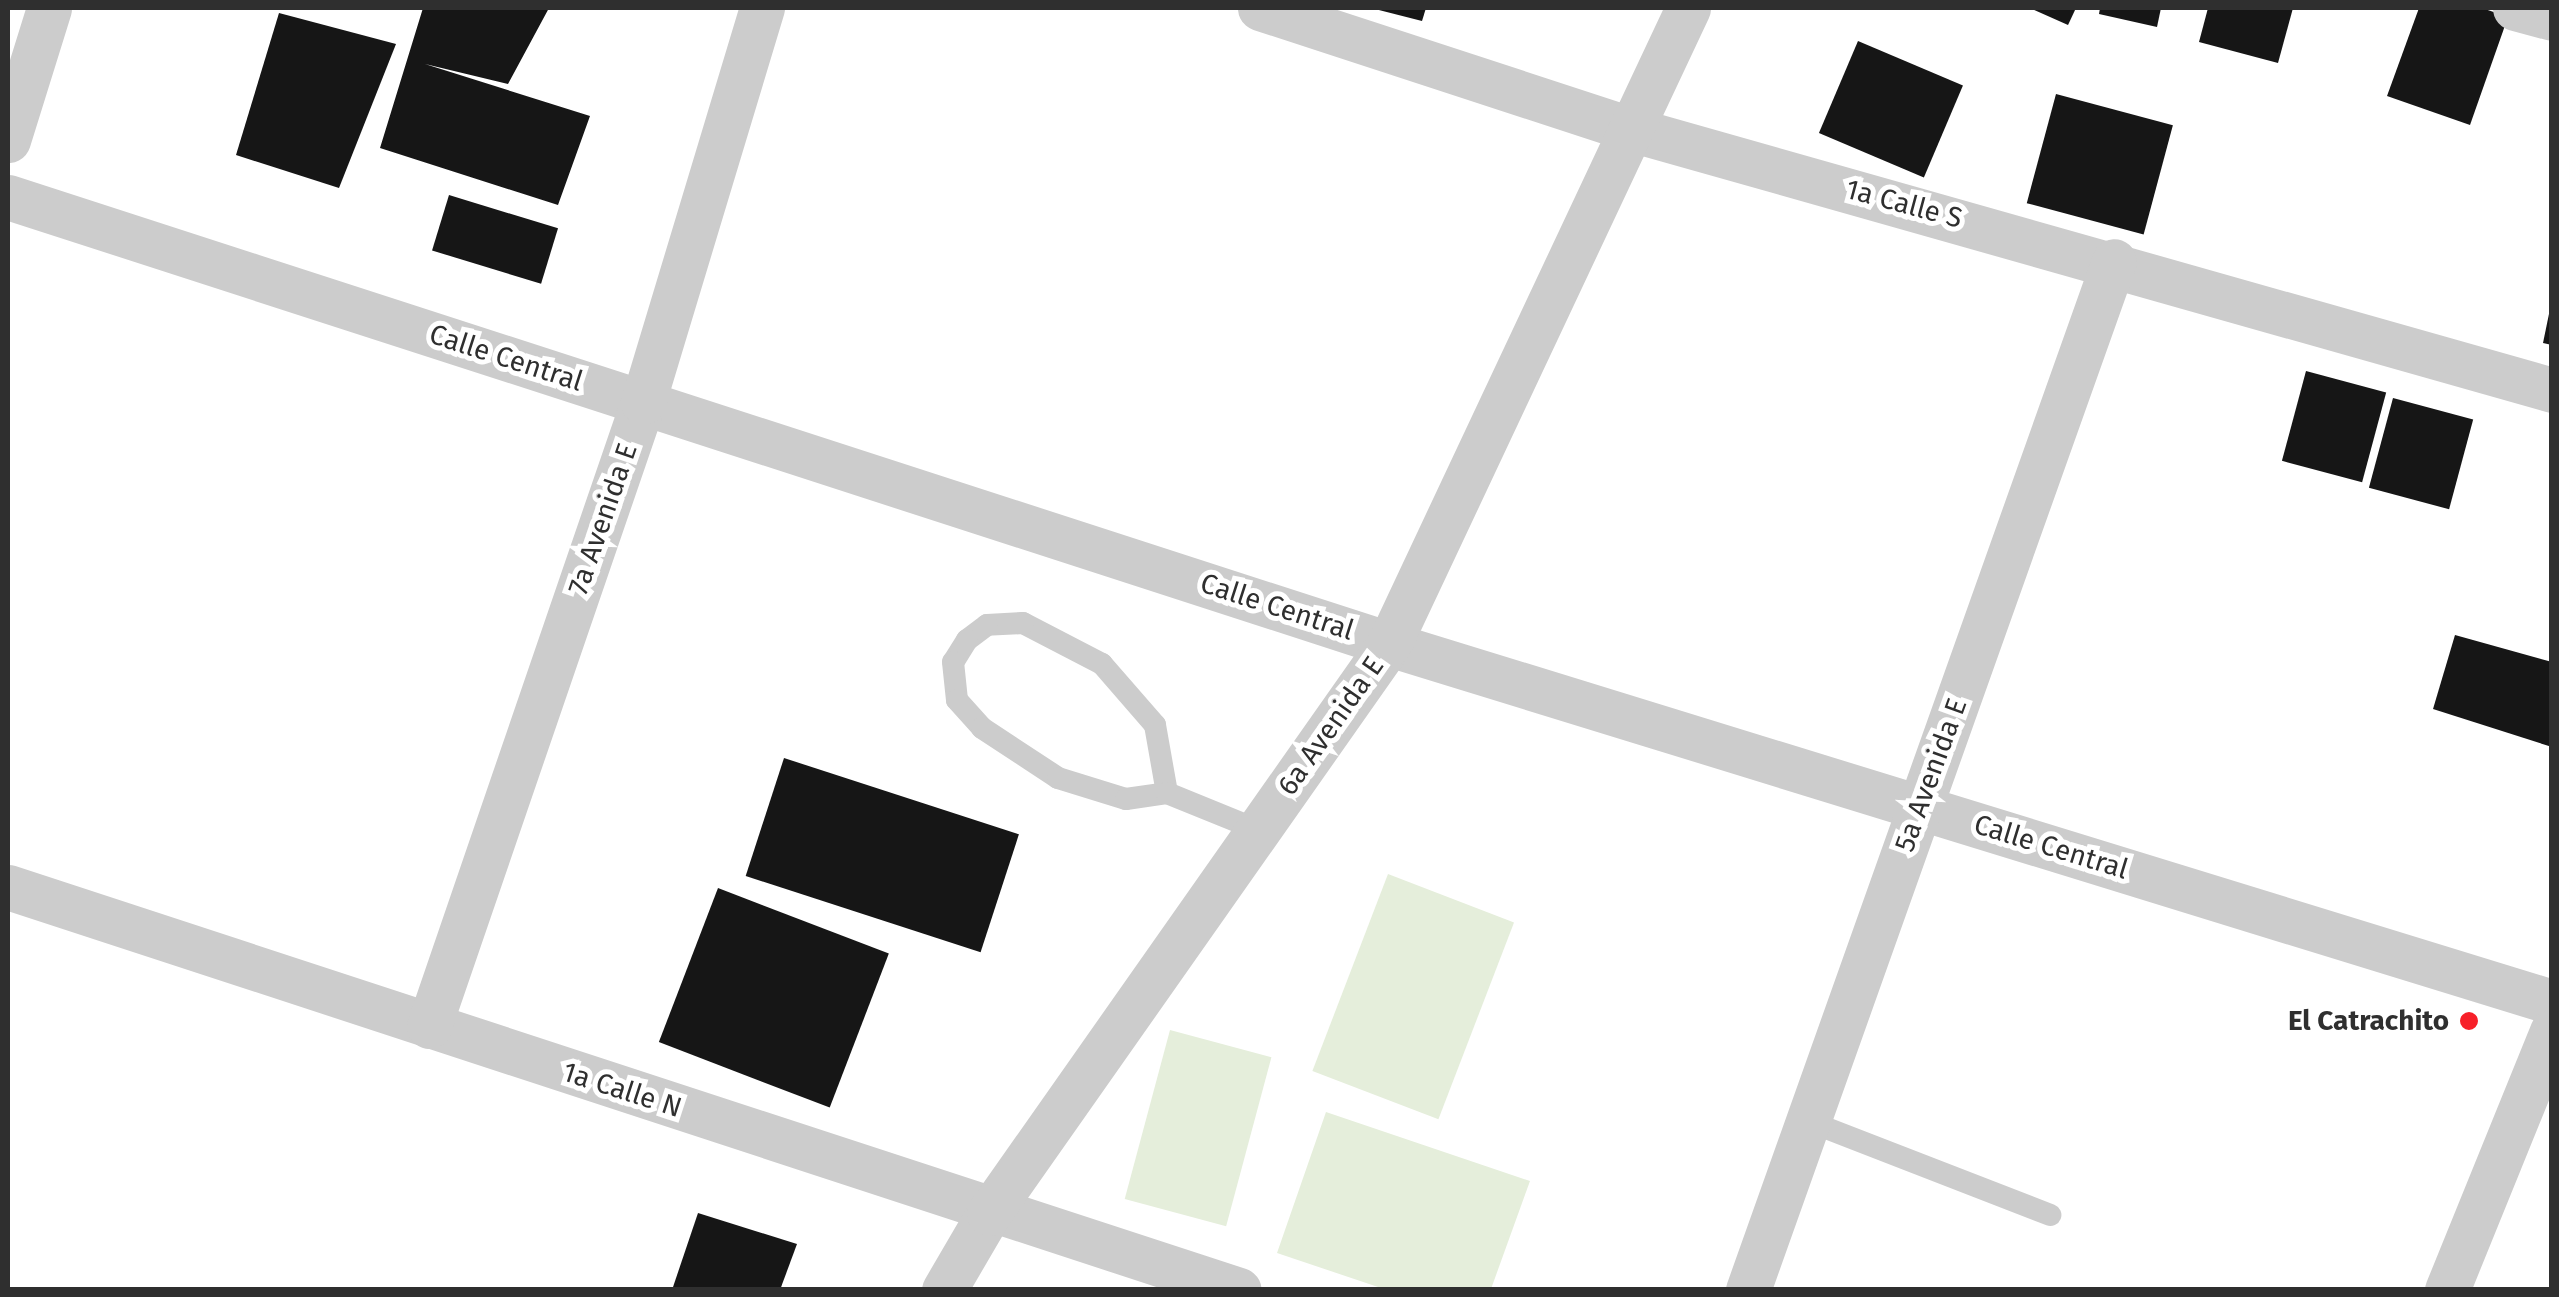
<!DOCTYPE html>
<html>
<head>
<meta charset="utf-8">
<style>
	body { margin:0 }
	#map { position:relative; width:2559px; height:1297px; overflow:hidden; background:#fff; font-family:"Fira Sans",sans-serif }
	div>[style] { position:absolute }
	.green>* { inset:0; background:#e5eedb; transform-origin:0 0 }
	.building>* { inset:0; background:#161616; transform-origin:0 0 }
	.lane>* { height:22px; margin:-11px; padding:0 11px; transform-origin:11px; border-radius:11px; background:#ccc }
	.street>* { height:45px; margin:-22.5px; padding:0 22.5px; transform-origin:22.5px; border-radius:22.5px; background:#ccc }
	.dots>* { width:28px; height:28px; translate:-50% -50%; box-sizing:border-box; border:5px solid #fff; border-radius:50% }
	span { translate:-50% -50%; white-space:nowrap; text-align:center; line-height:1.15; -webkit-text-stroke:10px #fff; paint-order:stroke }
	.street-label { font-size:28px; color:#2f2f2f }
	.poi-label { font-size:28px; color:#2f2f2f; font-weight:700 }
	.right { translate:-100% -50%; text-align:right }
	.frame { position:absolute; inset:0; border:10px solid #2f2f2f; pointer-events:none }
</style>
</head>
<body>
<div id="map">
	<div class="green">
		<div style="left:1388px;top:874px;width:135px;height:211px;rotate:21deg"></div>
		<div style="left:1170px;top:1030px;width:105px;height:175px;rotate:15deg"></div>
		<div style="clip-path:polygon(1326px 1112px,1530px 1181px,1491px 1289px,1384px 1289px,1277px 1253px)"></div>
	</div>
	<div class="building">
		<div style="clip-path:polygon(423px 8px,549px 8px,508px 84px,425px 64px,590px 116px,558px 205px,380px 148px)"></div>
		<div style="clip-path:polygon(1371px 8px,1426px 8px,1422px 21px)"></div>
		<div style="clip-path:polygon(2030px 8px,2076px 8px,2068px 25px)"></div>
		<div style="clip-path:polygon(2100px 8px,2161px 8px,2157px 27px,2099px 14px)"></div>
		<div style="clip-path:polygon(2208px 8px,2293px 8px,2278px 63px,2199px 42px)"></div>
		<div style="clip-path:polygon(2419px 8px,2482px 8px,2508px 17px,2470px 125px,2387px 96px)"></div>
		<div style="clip-path:polygon(279px 13px,396px 44px,339px 188px,236px 155px)"></div>
		<div style="left:1858px;top:41px;width:114px;height:100px;rotate:23deg"></div>
		<div style="left:2056px;top:94px;width:121px;height:113px;rotate:15deg"></div>
		<div style="left:449px;top:195px;width:114px;height:58px;rotate:17deg"></div>
		<div style="clip-path:polygon(2550px 309px,2552px 309px,2552px 345px,2543px 343px)"></div>
		<div style="left:2306px;top:371px;width:83px;height:93px;rotate:15deg"></div>
		<div style="left:2393px;top:398px;width:83px;height:93px;rotate:15deg"></div>
		<div style="clip-path:polygon(2455px 635px,2552px 662px,2552px 747px,2433px 709px)"></div>
		<div style="left:784px;top:758px;width:247px;height:124px;rotate:18deg"></div>
		<div style="left:718px;top:888px;width:183px;height:165px;rotate:21deg"></div>
		<div style="clip-path:polygon(698px 1213px,797px 1244px,780px 1290px,672px 1290px)"></div>
	</div>
	<div class="lane">
		<div style="left:1167px;top:793px;width:69px;rotate:-100deg"></div>
		<div style="left:1155px;top:725px;width:81px;rotate:-131deg"></div>
		<div style="left:1102px;top:664px;width:89px;rotate:-152.6deg"></div>
		<div style="left:1023px;top:623px;width:36px;rotate:177deg"></div>
		<div style="left:987px;top:625px;width:25px;rotate:143deg"></div>
		<div style="left:967px;top:640px;width:26px;rotate:122deg"></div>
		<div style="left:953px;top:662px;width:38px;rotate:84deg"></div>
		<div style="left:957px;top:700px;width:38px;rotate:48deg"></div>
		<div style="left:982px;top:728px;width:91px;rotate:33.3deg"></div>
		<div style="left:1058px;top:778px;width:71px;rotate:17.2deg"></div>
		<div style="left:1126px;top:799px;width:41px;rotate:-8.3deg"></div>
		<div style="left:1167px;top:793px;width:98px;rotate:22.1deg"></div>
		<div style="left:1808px;top:1121px;width:260px;rotate:21.2deg"></div>
	</div>
	<div class="street">
		<div style="left:1260px;top:8px;width:393px;rotate:18.1deg"></div>
		<div style="left:1634px;top:130px;width:954px;rotate:15.81deg"></div>
		<div style="left:2515px;top:8px;width:38px;rotate:15deg"></div>
		<div style="left:8px;top:140px;width:138px;rotate:-72.7deg"></div>
		<div style="left:8px;top:197px;width:1452px;rotate:17.94deg"></div>
		<div style="left:1389px;top:644px;width:1217px;rotate:17.11deg"></div>
		<div style="left:8px;top:887px;width:1295px;rotate:18.13deg"></div>
		<div style="left:429px;top:1026px;width:660px;rotate:-71.07deg"></div>
		<div style="left:643px;top:402px;width:412px;rotate:-73.2deg"></div>
		<div style="left:944px;top:1290px;width:89px;rotate:-59.7deg"></div>
		<div style="left:989px;top:1213px;width:696px;rotate:-54.89deg"></div>
		<div style="left:1389px;top:644px;width:703px;rotate:-64.82deg"></div>
		<div style="left:1748px;top:1290px;width:1092px;rotate:-70.42deg"></div>
		<div style="left:2447px;top:1290px;width:279px;rotate:-67.9deg"></div>
	</div>
	<div class="dots">
		<div style="left:2469px;top:1021px;background:#f72029"></div>
	</div>
	<div class="street-label">
		<span style="left:1904px;top:204px;rotate:15deg">1a Calle S</span>
		<span style="left:506px;top:358px;rotate:18deg">Calle Central</span>
		<span style="left:603px;top:519px;rotate:-71deg">7a Avenida E</span>
		<span style="left:1277px;top:607px;rotate:18deg">Calle Central</span>
		<span style="left:1331px;top:726px;rotate:-55deg">6a Avenida E</span>
		<span style="left:1931px;top:775px;rotate:-70deg">5a Avenida E</span>
		<span style="left:2051px;top:847px;rotate:17deg">Calle Central</span>
		<span style="left:622px;top:1090px;rotate:18deg">1a Calle N</span>
	</div>
	<div class="poi-label">
		<span class="right" style="left:2449px;top:1021px">El Catrachito</span>
	</div>
	<div class="frame"></div>
</div>
</body>
</html>
